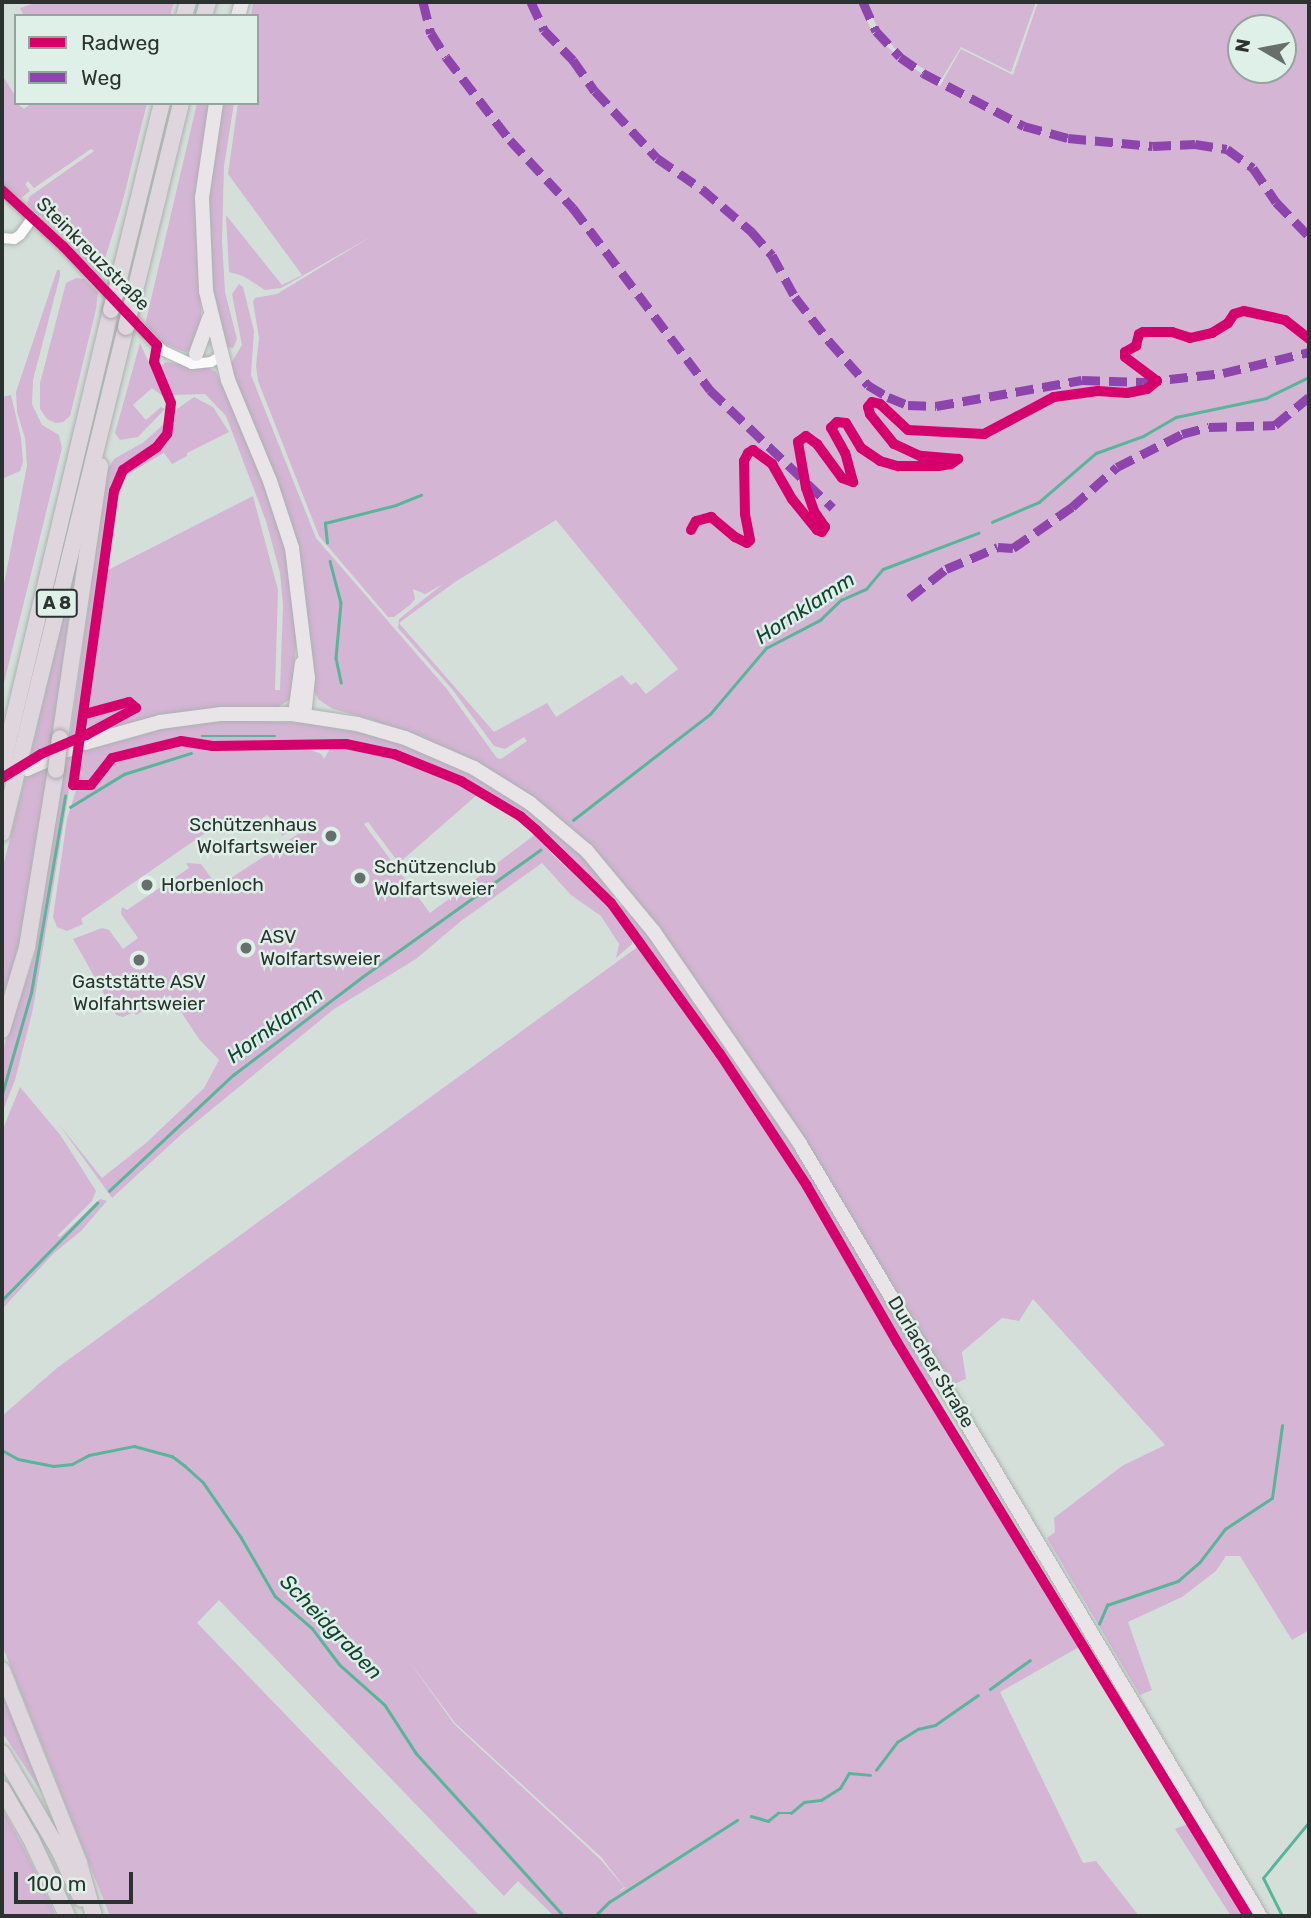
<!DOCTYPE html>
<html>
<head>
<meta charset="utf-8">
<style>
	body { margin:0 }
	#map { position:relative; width:1311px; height:1918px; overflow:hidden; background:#d5dfda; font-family:Rubik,sans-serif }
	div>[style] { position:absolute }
	.green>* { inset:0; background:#d4b5d4 }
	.stream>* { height:2.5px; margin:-1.25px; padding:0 1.25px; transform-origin:1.25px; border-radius:1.25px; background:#59b59a }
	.roads { filter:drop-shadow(0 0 2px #aab2ae) drop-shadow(0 0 2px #aab2ae) }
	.minor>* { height:10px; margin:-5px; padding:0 5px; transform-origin:5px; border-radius:5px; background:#f9faf9 }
	.major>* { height:14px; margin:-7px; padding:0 7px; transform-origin:7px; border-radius:7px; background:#e9e4e8 }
	.highway>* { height:16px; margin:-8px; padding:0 8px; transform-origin:8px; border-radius:8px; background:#ded5dd }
	.bridges { filter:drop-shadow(0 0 2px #a7a2a9) drop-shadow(0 0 2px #a7a2a9) }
	.highway-bridge>* { height:16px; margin:-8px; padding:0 8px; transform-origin:8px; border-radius:8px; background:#ded5dd }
	.quiet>* { height:9px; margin-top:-4.5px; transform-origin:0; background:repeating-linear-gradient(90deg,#8e44ad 0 18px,transparent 0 27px) }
	.cycleway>* { height:10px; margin:-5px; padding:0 5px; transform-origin:5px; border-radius:5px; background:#d6006c }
	.dots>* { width:19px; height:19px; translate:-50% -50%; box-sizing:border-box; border:4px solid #def0e8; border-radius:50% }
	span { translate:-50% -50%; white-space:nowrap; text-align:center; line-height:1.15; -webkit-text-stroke:5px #def0e8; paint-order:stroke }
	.shield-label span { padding:2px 5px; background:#def0e8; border:2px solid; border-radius:5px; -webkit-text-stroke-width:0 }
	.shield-label { font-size:18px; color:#2b322f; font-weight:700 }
	.street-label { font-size:19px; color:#2b322f }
	.poi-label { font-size:19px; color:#2b322f }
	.right { translate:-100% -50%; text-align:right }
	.left { translate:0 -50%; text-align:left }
	.water-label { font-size:21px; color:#124434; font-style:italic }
	.frame { position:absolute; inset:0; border:4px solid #2b322f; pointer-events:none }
	.legend { position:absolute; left:14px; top:14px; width:245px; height:91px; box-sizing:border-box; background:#def0e8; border:2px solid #96a49e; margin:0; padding:9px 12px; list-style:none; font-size:21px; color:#2b322f }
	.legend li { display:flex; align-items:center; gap:14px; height:35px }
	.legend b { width:35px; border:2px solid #96a49e }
	.north { position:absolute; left:1227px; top:14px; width:70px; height:70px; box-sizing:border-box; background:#def0e8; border:2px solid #96a49e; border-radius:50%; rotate:280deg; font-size:19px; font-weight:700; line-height:28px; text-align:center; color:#2b322f }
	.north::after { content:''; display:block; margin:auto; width:24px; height:32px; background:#666f6b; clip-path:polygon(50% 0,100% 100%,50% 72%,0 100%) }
	.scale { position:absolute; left:14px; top:1872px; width:119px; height:32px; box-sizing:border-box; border:4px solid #2b322f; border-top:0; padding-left:9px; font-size:21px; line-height:24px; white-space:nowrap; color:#2b322f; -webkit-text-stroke:5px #def0e8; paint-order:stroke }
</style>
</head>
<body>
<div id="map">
	<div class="green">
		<div style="clip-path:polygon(38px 2px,174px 2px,170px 16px,24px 16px,20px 8px)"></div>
		<div style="clip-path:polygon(evenodd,253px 2px,859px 2px,873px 34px,903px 61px,940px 86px,961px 49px,1013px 75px,1038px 2px,1309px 2px,1309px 1630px,1292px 1640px,1240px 1556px,1226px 1556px,1216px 1571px,1182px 1597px,1128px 1622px,1152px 1690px,1140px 1695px,1047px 1538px,1055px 1532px,1054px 1518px,1122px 1466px,1165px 1445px,1033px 1299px,1019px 1321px,1002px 1318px,962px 1352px,966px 1379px,954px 1384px,944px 1368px,922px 1387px,1079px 1647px,1000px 1692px,1083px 1863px,1096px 1861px,1139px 1916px,554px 1916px,518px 1881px,504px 1896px,219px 1600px,197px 1623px,480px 1916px,110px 1916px,2px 1645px,2px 1416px,57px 1368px,643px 943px,618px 908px,625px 903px,640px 905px,598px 856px,557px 817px,373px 720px,333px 709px,319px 700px,314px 691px,307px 616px,230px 365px,242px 345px,232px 294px,239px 284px,243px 287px,254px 331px,251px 375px,316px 538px,446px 688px,497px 758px,501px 759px,527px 741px,524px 737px,505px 749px,494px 746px,452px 689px,398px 628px,399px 619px,443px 584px,425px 594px,413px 589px,415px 599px,410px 605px,394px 617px,388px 617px,319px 536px,258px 381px,256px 366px,259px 338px,253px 302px,255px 298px,277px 294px,372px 236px,281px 288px,265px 290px,243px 276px,229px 272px,226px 215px,282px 285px,302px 275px,228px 174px,238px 103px,257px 103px,257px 16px,251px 16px,253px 2px,1241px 28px,1283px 28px,1283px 70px,1241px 70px,1241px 28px,253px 2px,556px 520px,678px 669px,646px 694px,636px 682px,631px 685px,622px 675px,556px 717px,547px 703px,494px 732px,399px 623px,455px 582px,556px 520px,253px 2px,406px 1657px,455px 1723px,602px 1858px,625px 1888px,618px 1892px,624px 1887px,601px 1860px,454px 1724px,406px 1657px)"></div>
		<div style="clip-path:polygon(866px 2px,1036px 2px,1011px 72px,961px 47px,941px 80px,900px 54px,878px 29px)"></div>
		<div style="clip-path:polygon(2px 75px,16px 97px,16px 103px,24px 109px,32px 103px,147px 103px,122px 204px,100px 275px,66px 238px,27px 204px,29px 197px,94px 151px,91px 149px,34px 188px,28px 181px,25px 184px,30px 191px,21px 198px,6px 189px,2px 182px)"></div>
		<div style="clip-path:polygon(197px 103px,211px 103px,197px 194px,202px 338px,191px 351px,185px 352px,161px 342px,145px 325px)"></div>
		<div style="clip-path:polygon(221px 103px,234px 103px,224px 166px,222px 241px,225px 292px,237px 339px,233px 348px,226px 347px,211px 291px,208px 175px)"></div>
		<div style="clip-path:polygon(57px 270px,60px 270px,60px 276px,33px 380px,32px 404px,42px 425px,59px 435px,62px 448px,2px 691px,2px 594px,27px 466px,25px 438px,17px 412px,16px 392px)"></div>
		<div style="clip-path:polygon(76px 278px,84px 279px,98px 292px,96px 309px,70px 416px,63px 422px,56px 423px,47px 419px,40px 409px,40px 383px,66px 283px)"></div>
		<div style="clip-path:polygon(140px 343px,165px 398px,152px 388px,133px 405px,146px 420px,161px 407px,165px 409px,138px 437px,120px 440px,115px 433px)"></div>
		<div style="clip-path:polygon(165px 362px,209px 368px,216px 372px,253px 451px,285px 539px,297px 632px,292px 698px,278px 707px,194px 711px,113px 729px,111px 726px,89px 735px,135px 712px,138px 707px,135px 702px,129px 700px,89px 712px,106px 571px,253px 496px,278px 590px,275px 690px,280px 690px,283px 605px,280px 573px,266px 521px,226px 416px,205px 394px,172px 395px,160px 370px)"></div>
		<div style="clip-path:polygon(11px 395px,21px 438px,23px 462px,20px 471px,2px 479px,2px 397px)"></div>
		<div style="clip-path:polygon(194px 397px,213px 407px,229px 432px,187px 453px,187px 456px,172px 464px,164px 453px,124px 476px,157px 451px,170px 433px,177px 409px)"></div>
		<div style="clip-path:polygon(167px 421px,157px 443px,123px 466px,115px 479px,92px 621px,83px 707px,77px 736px,70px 739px,107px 470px,114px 459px,144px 442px)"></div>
		<div style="clip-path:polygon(76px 563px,53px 740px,50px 748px,30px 758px)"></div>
		<div style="clip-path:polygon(129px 704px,133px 705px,133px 709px,87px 732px,89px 717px)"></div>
		<div style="clip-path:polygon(226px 720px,306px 723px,396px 739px,495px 785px,568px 838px,616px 893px,613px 897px,607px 895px,537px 827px,506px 806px,448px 773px,363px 744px,347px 741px,209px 744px,178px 740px,113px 756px,100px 767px,93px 782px,82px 785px,78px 782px,84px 748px,166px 726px)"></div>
		<div style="clip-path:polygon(186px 743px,206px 748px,262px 746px,311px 750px,321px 754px,324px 759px,331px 747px,348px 746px,393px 756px,443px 776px,478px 794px,399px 863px,368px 822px,364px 824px,430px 913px,536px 834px,553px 855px,606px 904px,632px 938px,632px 944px,616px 958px,619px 944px,601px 916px,571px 895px,542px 863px,461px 921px,416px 959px,334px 1009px,184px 1132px,112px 1198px,58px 1123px,102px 1178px,146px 1143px,204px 1088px,219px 1060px,199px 1039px,170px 995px,136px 1015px,134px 1012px,123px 1017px,116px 1015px,73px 939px,102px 928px,109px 930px,123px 949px,138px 938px,121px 914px,122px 907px,127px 910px,189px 868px,186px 863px,201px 864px,212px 879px,225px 882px,301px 832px,290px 831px,282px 836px,277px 824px,267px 815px,241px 832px,233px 821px,217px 833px,214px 827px,81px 919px,83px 924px,67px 931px,57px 927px,53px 917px,67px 819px,76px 790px,96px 786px,104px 768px,113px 760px)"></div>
		<div style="clip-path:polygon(75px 754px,33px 1009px,15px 1080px,2px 1113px,2px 1052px,34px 957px,65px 765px,67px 757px)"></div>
		<div style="clip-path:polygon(48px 767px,26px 924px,2px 1011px,2px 871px,25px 778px)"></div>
		<div style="clip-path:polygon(20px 1087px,61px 1136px,96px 1191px,92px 1201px,57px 1236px,60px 1237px,100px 1199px,107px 1201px,81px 1231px,54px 1253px,2px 1309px,2px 1131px)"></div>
		<div style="clip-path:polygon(2px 1692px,20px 1735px,43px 1794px,2px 1732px)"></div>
		<div style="clip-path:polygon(2px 1808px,26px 1852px,56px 1916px,2px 1916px)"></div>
		<div style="clip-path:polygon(1188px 1824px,1245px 1914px,1247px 1916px,1231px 1916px,1175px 1829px)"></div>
	</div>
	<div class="stream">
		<div style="left:992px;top:522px;width:51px;rotate:-23.1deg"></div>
		<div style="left:1039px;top:502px;width:75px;rotate:-40.7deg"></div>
		<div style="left:1096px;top:453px;width:50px;rotate:-19.9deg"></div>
		<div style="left:1143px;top:436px;width:38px;rotate:-30deg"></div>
		<div style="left:1176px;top:417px;width:92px;rotate:-11.9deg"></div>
		<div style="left:1266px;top:398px;width:48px;rotate:-26deg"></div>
		<div style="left:327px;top:543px;width:20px;rotate:-96deg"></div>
		<div style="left:325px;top:523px;width:73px;rotate:-14.2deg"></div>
		<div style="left:396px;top:505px;width:27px;rotate:-22deg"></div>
		<div style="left:330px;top:561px;width:43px;rotate:75.3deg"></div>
		<div style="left:341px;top:603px;width:55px;rotate:95.2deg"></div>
		<div style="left:336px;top:658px;width:25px;rotate:78deg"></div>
		<div style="left:202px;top:736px;width:73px"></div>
		<div style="left:70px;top:807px;width:63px;rotate:-31.4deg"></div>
		<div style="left:124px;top:774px;width:70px;rotate:-17.4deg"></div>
		<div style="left:573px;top:820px;width:173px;rotate:-37.7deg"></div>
		<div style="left:710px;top:714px;width:87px;rotate:-49.7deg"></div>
		<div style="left:766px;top:648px;width:61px;rotate:-27.4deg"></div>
		<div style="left:820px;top:620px;width:29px;rotate:-44deg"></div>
		<div style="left:841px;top:600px;width:27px;rotate:-24deg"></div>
		<div style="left:866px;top:589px;width:26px;rotate:-50deg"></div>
		<div style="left:883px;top:569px;width:102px;rotate:-20.8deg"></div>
		<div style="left:2px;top:1094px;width:105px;rotate:-74deg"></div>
		<div style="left:31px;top:993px;width:200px;rotate:-80.2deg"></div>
		<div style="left:109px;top:1191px;width:170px;rotate:-43.1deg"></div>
		<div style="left:233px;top:1075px;width:162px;rotate:-37.2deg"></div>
		<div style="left:362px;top:977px;width:219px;rotate:-35.5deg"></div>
		<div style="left:2px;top:1300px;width:136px;rotate:-45.6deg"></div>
		<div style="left:2px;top:1450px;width:18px;rotate:29deg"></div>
		<div style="left:18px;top:1459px;width:36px;rotate:11deg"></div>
		<div style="left:53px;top:1466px;width:19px;rotate:-6deg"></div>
		<div style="left:72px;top:1464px;width:19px;rotate:-28deg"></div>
		<div style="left:89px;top:1455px;width:46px;rotate:-11.3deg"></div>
		<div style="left:134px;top:1446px;width:39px;rotate:15deg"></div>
		<div style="left:172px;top:1456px;width:15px;rotate:37deg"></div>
		<div style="left:184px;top:1465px;width:25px;rotate:42deg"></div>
		<div style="left:203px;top:1482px;width:67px;rotate:55.4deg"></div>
		<div style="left:241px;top:1537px;width:68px;rotate:60deg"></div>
		<div style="left:275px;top:1596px;width:49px;rotate:40.9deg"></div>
		<div style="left:312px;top:1628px;width:46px;rotate:52.9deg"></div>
		<div style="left:340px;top:1665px;width:60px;rotate:41.6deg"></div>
		<div style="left:385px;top:1705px;width:57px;rotate:57.1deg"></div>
		<div style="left:416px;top:1753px;width:220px;rotate:47.8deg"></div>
		<div style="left:1099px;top:1624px;width:21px;rotate:-67deg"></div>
		<div style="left:1107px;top:1605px;width:75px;rotate:-18.7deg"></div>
		<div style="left:1178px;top:1581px;width:28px;rotate:-41deg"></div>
		<div style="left:1199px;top:1563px;width:43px;rotate:-52.6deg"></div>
		<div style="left:1225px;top:1529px;width:56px;rotate:-33.4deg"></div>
		<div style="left:1272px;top:1498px;width:73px;rotate:-82.1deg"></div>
		<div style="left:990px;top:1689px;width:49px;rotate:-35.9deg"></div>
		<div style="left:876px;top:1770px;width:35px;rotate:-53deg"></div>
		<div style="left:897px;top:1742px;width:25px;rotate:-32deg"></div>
		<div style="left:918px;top:1729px;width:17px;rotate:-13deg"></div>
		<div style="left:935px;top:1725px;width:52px;rotate:-34.9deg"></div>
		<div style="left:751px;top:1816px;width:18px;rotate:16deg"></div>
		<div style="left:768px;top:1821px;width:13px;rotate:-39deg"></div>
		<div style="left:778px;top:1813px;width:13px"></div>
		<div style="left:791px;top:1813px;width:17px;rotate:-40deg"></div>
		<div style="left:804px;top:1802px;width:17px;rotate:-7deg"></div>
		<div style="left:821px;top:1800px;width:22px;rotate:-32deg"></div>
		<div style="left:840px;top:1788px;width:17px;rotate:-59deg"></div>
		<div style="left:849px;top:1773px;width:21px;rotate:5deg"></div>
		<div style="left:595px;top:1916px;width:20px;rotate:-45deg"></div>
		<div style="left:609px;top:1902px;width:152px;rotate:-32.6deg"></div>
		<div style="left:1282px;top:1916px;width:42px;rotate:-116.6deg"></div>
		<div style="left:1263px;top:1878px;width:72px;rotate:-50.6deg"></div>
	</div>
	<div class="roads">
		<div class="minor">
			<div style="left:2px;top:190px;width:83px;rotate:42.6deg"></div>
			<div style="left:63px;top:246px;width:144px;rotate:46.4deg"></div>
			<div style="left:162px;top:350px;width:33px;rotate:25deg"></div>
			<div style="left:192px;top:364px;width:19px;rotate:-6deg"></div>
			<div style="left:211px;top:362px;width:12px;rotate:-31deg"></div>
			<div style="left:2px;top:238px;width:12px;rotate:5deg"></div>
			<div style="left:14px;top:239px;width:7px;rotate:-34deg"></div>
			<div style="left:20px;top:235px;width:22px;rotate:-54deg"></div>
		</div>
		<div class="major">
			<div style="left:238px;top:16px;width:15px;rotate:-74deg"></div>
			<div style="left:216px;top:103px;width:96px;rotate:98.4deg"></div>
			<div style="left:202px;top:198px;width:93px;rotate:87.5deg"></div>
			<div style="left:206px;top:291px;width:92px;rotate:76.1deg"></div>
			<div style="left:228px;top:380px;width:109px;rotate:67.4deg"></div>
			<div style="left:270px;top:481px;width:71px;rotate:71.8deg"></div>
			<div style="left:292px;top:548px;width:131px;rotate:83deg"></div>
			<div style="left:308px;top:678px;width:37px;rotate:96deg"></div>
			<div style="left:196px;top:354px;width:38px;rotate:-70deg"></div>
			<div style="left:295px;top:714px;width:51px;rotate:-82.2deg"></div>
			<div style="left:85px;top:743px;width:78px;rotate:-15.6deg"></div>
			<div style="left:160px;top:722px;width:62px;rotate:-7.5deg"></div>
			<div style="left:221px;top:714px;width:71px"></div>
			<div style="left:292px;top:714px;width:66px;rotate:8.7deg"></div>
			<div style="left:357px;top:724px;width:50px;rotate:16.3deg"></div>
			<div style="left:405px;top:738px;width:75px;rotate:23.5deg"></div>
			<div style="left:474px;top:768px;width:66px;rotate:32deg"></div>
			<div style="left:530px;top:803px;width:75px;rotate:40.1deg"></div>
			<div style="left:587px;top:851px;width:105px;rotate:50.4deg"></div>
			<div style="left:654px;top:932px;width:257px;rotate:55.4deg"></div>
			<div style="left:800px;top:1144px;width:899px;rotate:59.21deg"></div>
			<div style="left:68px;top:750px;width:8px;rotate:-23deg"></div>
			<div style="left:27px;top:769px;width:24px;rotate:-24deg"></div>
		</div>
		<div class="highway">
			<div style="left:184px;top:16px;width:15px;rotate:-74deg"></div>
			<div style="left:204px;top:16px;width:15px;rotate:-74deg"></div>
			<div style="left:117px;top:287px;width:189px;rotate:-76.3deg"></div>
			<div style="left:132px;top:303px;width:206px;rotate:-76.2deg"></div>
			<div style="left:60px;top:738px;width:275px;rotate:-81.6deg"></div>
			<div style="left:2px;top:767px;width:470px;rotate:-76.6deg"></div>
			<div style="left:2px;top:833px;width:521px;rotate:-76.23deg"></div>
			<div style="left:2px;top:1030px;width:87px;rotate:-73.2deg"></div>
			<div style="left:27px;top:947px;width:179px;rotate:-80.7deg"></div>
			<div style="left:2px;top:1670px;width:208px;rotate:68.2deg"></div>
			<div style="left:79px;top:1863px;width:55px;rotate:74.2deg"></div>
			<div style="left:2px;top:1753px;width:115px;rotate:59.6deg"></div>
			<div style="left:60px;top:1852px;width:51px;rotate:65.5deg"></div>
			<div style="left:2px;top:1789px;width:58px;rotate:59.9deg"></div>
			<div style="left:31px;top:1839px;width:85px;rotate:64.9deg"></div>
		</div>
	</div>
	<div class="bridges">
		<div class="highway-bridge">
			<div style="left:111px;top:310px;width:24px;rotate:-75deg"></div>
			<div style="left:126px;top:327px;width:25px;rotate:-76deg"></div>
			<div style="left:56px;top:770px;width:32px;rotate:-83deg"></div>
		</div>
	</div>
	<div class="quiet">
		<div style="left:423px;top:2px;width:32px;rotate:76deg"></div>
		<div style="left:431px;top:33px;width:28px;rotate:58deg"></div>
		<div style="left:446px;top:57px;width:105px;rotate:52.4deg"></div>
		<div style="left:510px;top:140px;width:93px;rotate:47.2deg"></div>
		<div style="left:573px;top:208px;width:228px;rotate:53deg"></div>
		<div style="left:710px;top:390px;width:170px;rotate:43.8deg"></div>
		<div style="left:531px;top:2px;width:31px;rotate:65deg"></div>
		<div style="left:544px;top:30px;width:42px;rotate:46deg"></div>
		<div style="left:573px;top:60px;width:38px;rotate:55deg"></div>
		<div style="left:595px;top:91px;width:91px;rotate:47.2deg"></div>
		<div style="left:657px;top:158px;width:55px;rotate:34.6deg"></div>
		<div style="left:702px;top:189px;width:65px;rotate:40.6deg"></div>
		<div style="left:751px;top:231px;width:32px;rotate:49deg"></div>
		<div style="left:772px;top:255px;width:48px;rotate:61.3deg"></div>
		<div style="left:795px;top:297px;width:56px;rotate:52.3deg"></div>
		<div style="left:829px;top:341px;width:59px;rotate:48.4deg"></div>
		<div style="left:868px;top:385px;width:23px;rotate:31deg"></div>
		<div style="left:888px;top:397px;width:22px;rotate:22deg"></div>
		<div style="left:908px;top:405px;width:28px;rotate:2deg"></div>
		<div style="left:936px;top:406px;width:148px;rotate:-10.1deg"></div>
		<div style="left:1082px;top:380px;width:61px;rotate:1.9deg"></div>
		<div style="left:1143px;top:382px;width:81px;rotate:-6.4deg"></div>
		<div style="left:1223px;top:373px;width:89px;rotate:-13.7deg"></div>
		<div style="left:863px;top:2px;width:32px;rotate:66deg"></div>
		<div style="left:876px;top:31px;width:35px;rotate:47deg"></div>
		<div style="left:900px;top:57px;width:28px;rotate:35deg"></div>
		<div style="left:923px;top:73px;width:114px;rotate:27.7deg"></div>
		<div style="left:1024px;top:126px;width:46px;rotate:15.3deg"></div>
		<div style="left:1068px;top:138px;width:85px;rotate:5.4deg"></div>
		<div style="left:1153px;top:146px;width:42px;rotate:-2.7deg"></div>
		<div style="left:1195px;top:144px;width:32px;rotate:9deg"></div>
		<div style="left:1227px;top:149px;width:32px;rotate:36deg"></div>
		<div style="left:1253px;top:168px;width:41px;rotate:55.9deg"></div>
		<div style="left:1276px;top:202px;width:47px;rotate:45.9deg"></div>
		<div style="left:909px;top:598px;width:47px;rotate:-38.1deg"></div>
		<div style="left:946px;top:569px;width:56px;rotate:-22.9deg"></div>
		<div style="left:998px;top:547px;width:15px;rotate:4deg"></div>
		<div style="left:1013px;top:548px;width:72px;rotate:-34.8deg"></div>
		<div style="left:1072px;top:507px;width:60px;rotate:-41.6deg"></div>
		<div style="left:1117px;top:467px;width:73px;rotate:-26.9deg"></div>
		<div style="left:1182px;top:434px;width:28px;rotate:-15deg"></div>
		<div style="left:1209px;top:427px;width:66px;rotate:-1.7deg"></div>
		<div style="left:1275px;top:425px;width:44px;rotate:-39.5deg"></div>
	</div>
	<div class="cycleway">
		<div style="left:2px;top:190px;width:83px;rotate:42.6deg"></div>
		<div style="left:63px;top:246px;width:137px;rotate:46.5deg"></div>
		<div style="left:157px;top:345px;width:17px;rotate:100deg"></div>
		<div style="left:154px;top:362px;width:44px;rotate:67.5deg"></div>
		<div style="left:171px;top:403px;width:31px;rotate:97deg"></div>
		<div style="left:167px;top:434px;width:16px;rotate:128deg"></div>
		<div style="left:157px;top:447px;width:41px;rotate:145.9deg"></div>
		<div style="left:123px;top:470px;width:23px;rotate:113deg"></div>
		<div style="left:114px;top:491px;width:297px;rotate:97.9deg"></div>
		<div style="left:73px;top:785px;width:18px"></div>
		<div style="left:91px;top:785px;width:34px;rotate:-52deg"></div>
		<div style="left:112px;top:758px;width:71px;rotate:-13.8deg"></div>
		<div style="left:181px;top:741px;width:32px;rotate:9deg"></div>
		<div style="left:213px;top:746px;width:133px;rotate:-0.9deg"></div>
		<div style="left:346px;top:744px;width:49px;rotate:11.8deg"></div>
		<div style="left:394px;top:754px;width:72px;rotate:21.9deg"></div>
		<div style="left:461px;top:781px;width:69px;rotate:30.7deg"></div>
		<div style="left:520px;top:816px;width:23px;rotate:41deg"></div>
		<div style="left:537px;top:831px;width:103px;rotate:44.2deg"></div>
		<div style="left:611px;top:903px;width:186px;rotate:54.2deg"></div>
		<div style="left:720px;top:1054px;width:158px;rotate:56.6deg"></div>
		<div style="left:807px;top:1186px;width:180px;rotate:60deg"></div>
		<div style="left:897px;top:1342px;width:673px;rotate:58.55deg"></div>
		<div style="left:691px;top:530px;width:10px;rotate:-61deg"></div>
		<div style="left:696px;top:521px;width:16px;rotate:-15deg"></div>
		<div style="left:711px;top:517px;width:31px;rotate:40deg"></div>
		<div style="left:735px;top:537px;width:13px;rotate:27deg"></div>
		<div style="left:747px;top:543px;width:4px;rotate:-45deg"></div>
		<div style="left:750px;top:540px;width:26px;rotate:-101deg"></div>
		<div style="left:745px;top:514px;width:53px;rotate:-91.1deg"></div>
		<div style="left:744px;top:461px;width:9px;rotate:-63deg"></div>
		<div style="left:748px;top:453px;width:6px;rotate:-31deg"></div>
		<div style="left:753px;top:450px;width:24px;rotate:36deg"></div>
		<div style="left:772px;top:464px;width:40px;rotate:60.3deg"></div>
		<div style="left:792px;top:499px;width:40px;rotate:51deg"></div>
		<div style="left:817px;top:530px;width:5px;rotate:22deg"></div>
		<div style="left:822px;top:532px;width:6px;rotate:-59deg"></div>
		<div style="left:825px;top:527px;width:19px;rotate:-125deg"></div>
		<div style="left:814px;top:511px;width:24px;rotate:-109deg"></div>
		<div style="left:806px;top:488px;width:47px;rotate:-99.9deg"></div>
		<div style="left:798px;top:442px;width:10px;rotate:-37deg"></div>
		<div style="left:806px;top:436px;width:14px;rotate:36deg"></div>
		<div style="left:817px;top:444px;width:42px;rotate:53.7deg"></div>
		<div style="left:842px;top:478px;width:12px;rotate:20deg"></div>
		<div style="left:853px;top:482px;width:30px;rotate:-105deg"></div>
		<div style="left:845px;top:453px;width:29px;rotate:-119deg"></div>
		<div style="left:831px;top:428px;width:8px;rotate:-45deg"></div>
		<div style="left:837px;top:422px;width:9px;rotate:6deg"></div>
		<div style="left:846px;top:423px;width:29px;rotate:59deg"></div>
		<div style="left:861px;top:448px;width:23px;rotate:34deg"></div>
		<div style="left:880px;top:461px;width:19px;rotate:16deg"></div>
		<div style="left:898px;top:466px;width:40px"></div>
		<div style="left:938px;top:466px;width:13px;rotate:-9deg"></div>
		<div style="left:951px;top:464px;width:9px;rotate:-36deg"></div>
		<div style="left:958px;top:459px;width:38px;rotate:-175deg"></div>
		<div style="left:920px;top:456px;width:29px;rotate:-155deg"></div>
		<div style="left:894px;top:444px;width:38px;rotate:-129deg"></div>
		<div style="left:870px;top:414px;width:7px;rotate:-106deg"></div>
		<div style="left:868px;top:407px;width:6px;rotate:-51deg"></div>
		<div style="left:872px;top:402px;width:8px;rotate:14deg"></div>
		<div style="left:880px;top:404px;width:38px;rotate:43deg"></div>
		<div style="left:908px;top:430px;width:76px;rotate:3deg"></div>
		<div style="left:984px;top:434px;width:79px;rotate:-27.9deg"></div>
		<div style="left:1054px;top:397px;width:44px;rotate:-7.8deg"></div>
		<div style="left:1098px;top:391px;width:29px;rotate:4deg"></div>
		<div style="left:1127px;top:393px;width:20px;rotate:-11deg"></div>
		<div style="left:1147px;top:389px;width:13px;rotate:-39deg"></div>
		<div style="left:1157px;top:381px;width:40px;rotate:-143deg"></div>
		<div style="left:1125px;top:357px;width:5px;rotate:-90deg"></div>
		<div style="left:1125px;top:352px;width:13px;rotate:-29deg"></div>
		<div style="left:1136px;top:346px;width:12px;rotate:-76deg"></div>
		<div style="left:1139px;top:334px;width:4px;rotate:-27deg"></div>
		<div style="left:1143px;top:332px;width:29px"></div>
		<div style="left:1172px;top:332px;width:19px;rotate:18deg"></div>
		<div style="left:1190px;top:338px;width:23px;rotate:-13deg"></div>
		<div style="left:1212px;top:333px;width:19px;rotate:-32deg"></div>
		<div style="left:1228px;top:323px;width:11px;rotate:-56deg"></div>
		<div style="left:1234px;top:314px;width:10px;rotate:-17deg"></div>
		<div style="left:1244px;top:311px;width:42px;rotate:12.4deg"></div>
		<div style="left:1285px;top:320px;width:31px;rotate:38deg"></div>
		<div style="left:2px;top:778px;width:46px;rotate:-31.6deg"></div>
		<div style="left:41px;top:754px;width:49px;rotate:-22.9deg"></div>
		<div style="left:86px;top:735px;width:57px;rotate:-28.4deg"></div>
		<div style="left:136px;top:708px;width:9px;rotate:-139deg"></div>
		<div style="left:129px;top:702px;width:46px;rotate:164.7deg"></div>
	</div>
	<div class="dots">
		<div style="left:331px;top:836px;background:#666f6b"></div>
		<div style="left:360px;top:878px;background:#666f6b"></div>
		<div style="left:147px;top:885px;background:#666f6b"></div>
		<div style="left:246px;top:948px;background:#666f6b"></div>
		<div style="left:139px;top:960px;background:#666f6b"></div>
	</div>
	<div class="shield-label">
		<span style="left:57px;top:603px">A 8</span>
	</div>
	<div class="street-label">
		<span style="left:93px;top:254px;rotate:45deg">Steinkreuzstraße</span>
		<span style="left:931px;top:1362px;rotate:59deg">Durlacher Straße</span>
	</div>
	<div class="poi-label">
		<span class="right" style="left:317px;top:836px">Schützenhaus<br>Wolfartsweier</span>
		<span class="left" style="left:374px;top:878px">Schützenclub<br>Wolfartsweier</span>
		<span class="left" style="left:161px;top:885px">Horbenloch</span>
		<span class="left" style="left:260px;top:948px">ASV<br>Wolfartsweier</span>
		<span style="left:139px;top:993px">Gaststätte ASV<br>Wolfahrtsweier</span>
	</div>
	<div class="water-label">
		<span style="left:805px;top:608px;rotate:-33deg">Hornklamm</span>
		<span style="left:275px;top:1025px;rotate:-36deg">Hornklamm</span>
		<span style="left:331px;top:1627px;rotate:46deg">Scheidgraben</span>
	</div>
	<div class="frame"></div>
	<ul class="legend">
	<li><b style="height:9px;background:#d6006c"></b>Radweg</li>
	<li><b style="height:9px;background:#8e44ad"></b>Weg</li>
	</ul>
	<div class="north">N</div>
	<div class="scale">100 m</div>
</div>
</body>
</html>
